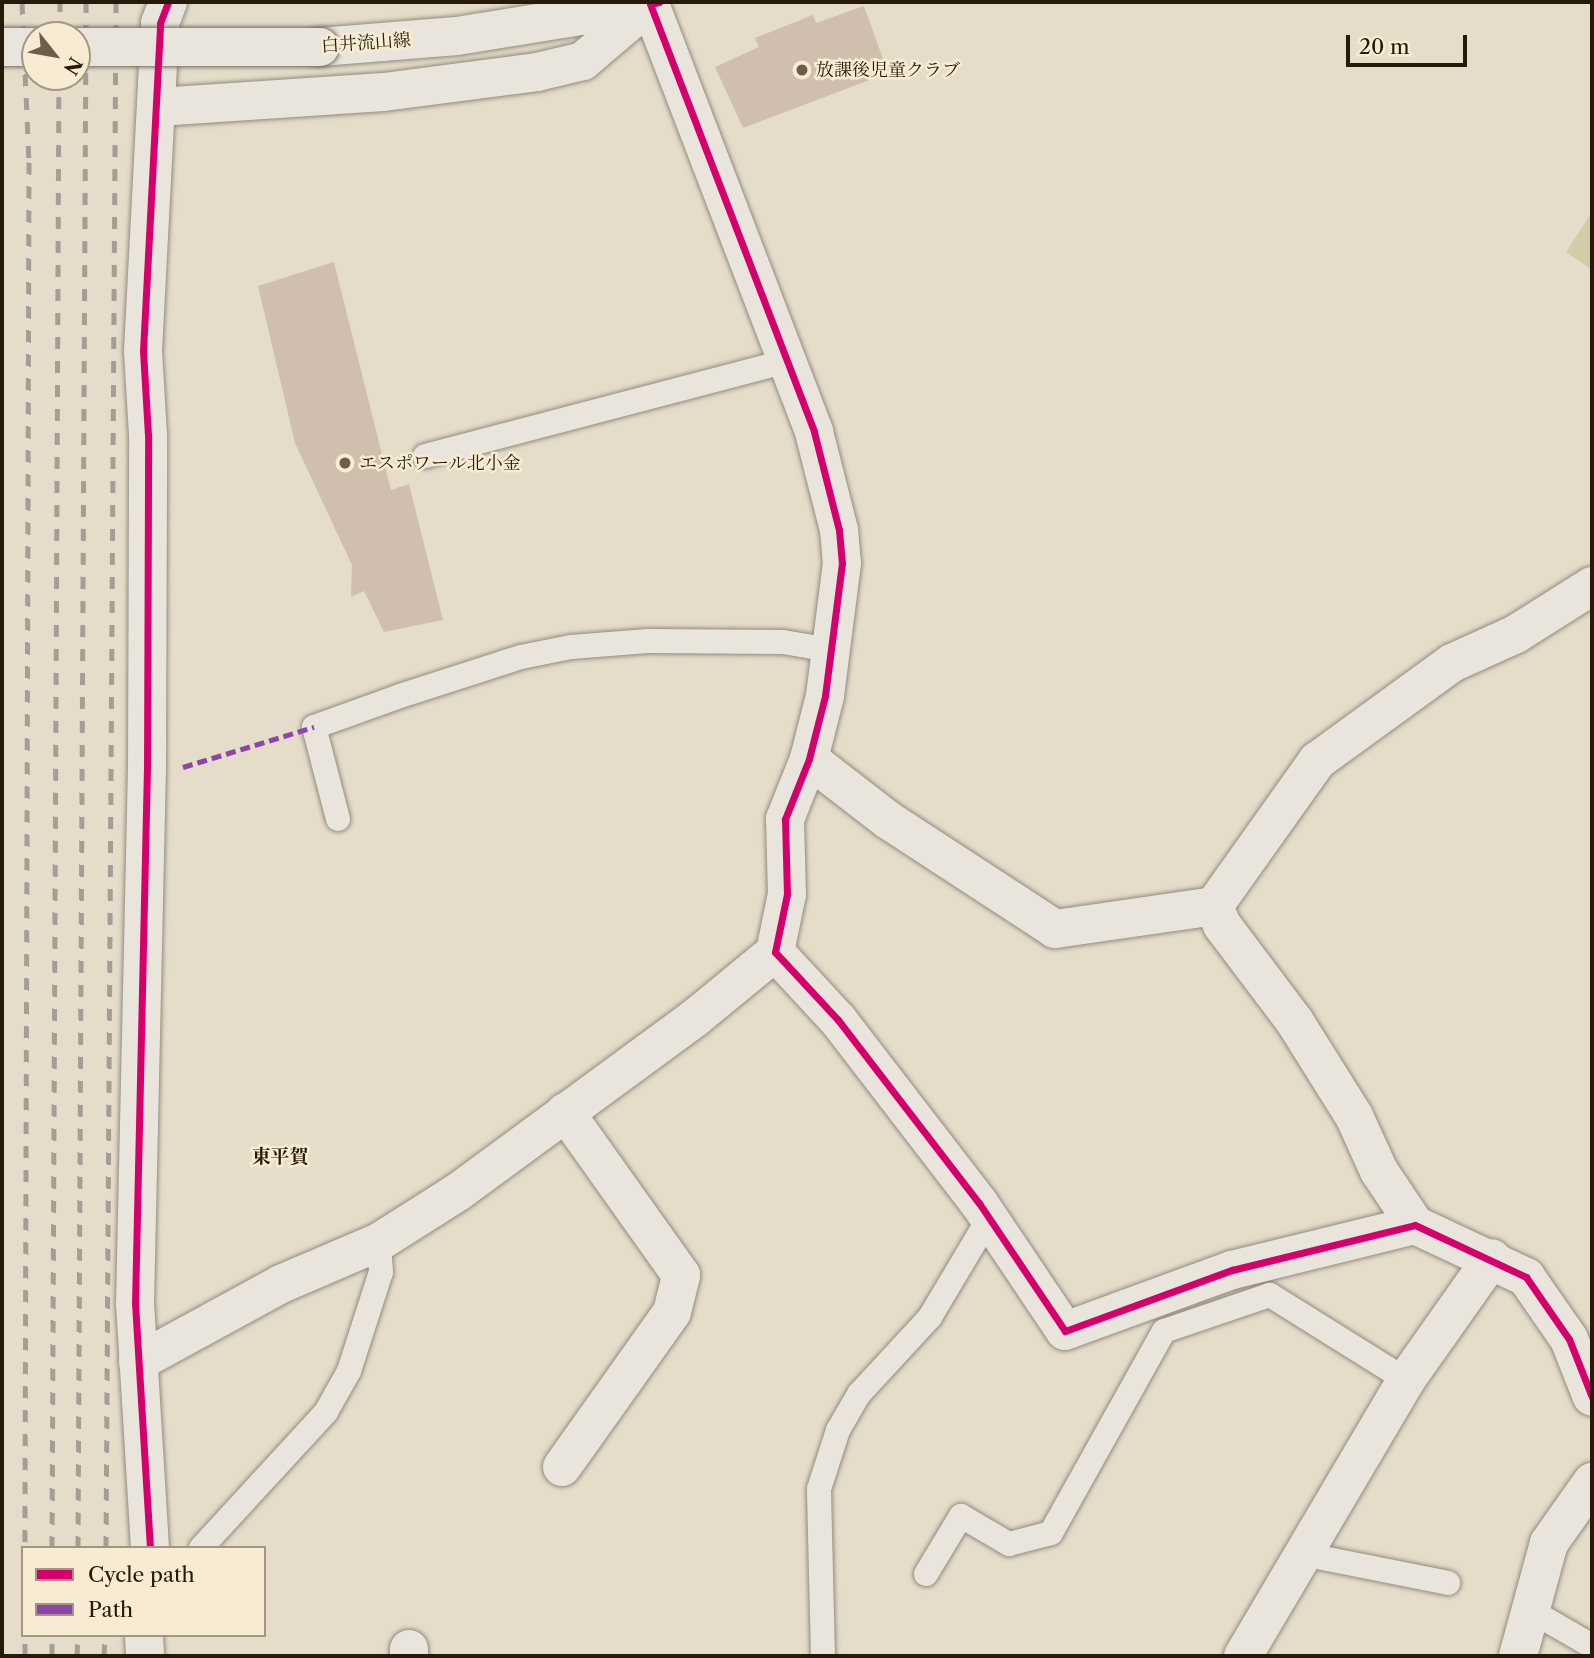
<!DOCTYPE html>
<html>
<head>
<meta charset="utf-8">
<style>
	body { margin:0 }
	#map { position:relative; width:1594px; height:1658px; overflow:hidden; background:#e5dcc9; font-family:"Libre Caslon Text","Noto Serif JP",serif }
	div>[style] { position:absolute }
	.green>* { inset:0; background:#d2cda7 }
	.building>* { inset:0; background:#d0bfaf }
	.roads { filter:drop-shadow(0 0 2px #928b7e) drop-shadow(0 0 2px #928b7e) }
	.service>* { height:24px; margin:-12px; padding:0 12px; transform-origin:12px; border-radius:12px; background:#eae5dc }
	.minor>* { height:38px; margin:-19px; padding:0 19px; transform-origin:19px; border-radius:19px; background:#eae5dc }
	.secondary>* { height:38px; margin:-19px; padding:0 19px; transform-origin:19px; border-radius:19px; background:#eae5dc }
	.rail>* { height:5px; margin-top:-2.5px; transform-origin:0; background:repeating-linear-gradient(90deg,#a49f96 0 12px,transparent 0 24px) }
	.bridges { filter:drop-shadow(0 0 2px #777064) drop-shadow(0 0 2px #777064) }
	.secondary-bridge>* { height:38px; margin:-19px; padding:0 19px; transform-origin:19px; border-radius:19px; background:#eae5dc }
	.quiet>* { height:5px; margin-top:-2.5px; transform-origin:0; background:repeating-linear-gradient(90deg,#8e44ad 0 10px,transparent 0 15px) }
	.cycleway>* { height:7px; margin:-3.5px; padding:0 3.5px; transform-origin:3.5px; border-radius:3.5px; background:#d6006c }
	.dots>* { width:19px; height:19px; translate:-50% -50%; box-sizing:border-box; border:4px solid #f7ebd3; border-radius:50% }
	span { translate:-50% -50%; white-space:nowrap; text-align:center; line-height:1.15; -webkit-text-stroke:5px #f7ebd3; paint-order:stroke }
	.street-label { font-size:18px; color:#271a08 }
	.poi-label { font-size:18px; color:#271a08 }
	.left { translate:0 -50%; text-align:left }
	.neighbourhood-label { font-size:19px; color:#271a08; font-weight:700 }
	.frame { position:absolute; inset:0; border:4px solid #271a08; pointer-events:none }
	.legend { position:absolute; left:21px; top:1546px; width:245px; height:91px; box-sizing:border-box; background:#f7ebd3; border:2px solid #a49782; margin:0; padding:9px 12px; list-style:none; font-size:21px; color:#271a08 }
	.legend li { display:flex; align-items:center; gap:14px; height:35px }
	.legend b { width:35px; border:2px solid #a49782 }
	.north { position:absolute; left:21px; top:21px; width:70px; height:70px; box-sizing:border-box; background:#f7ebd3; border:2px solid #a49782; border-radius:50%; rotate:121deg; font-size:19px; font-weight:700; line-height:28px; text-align:center; color:#271a08 }
	.north::after { content:''; display:block; margin:auto; width:24px; height:32px; background:#6a5e4c; clip-path:polygon(50% 0,100% 100%,50% 72%,0 100%) }
	.scale { position:absolute; left:1346px; top:35px; width:121px; height:32px; box-sizing:border-box; border:4px solid #271a08; border-top:0; padding-left:9px; font-size:21px; line-height:24px; white-space:nowrap; color:#271a08; -webkit-text-stroke:5px #f7ebd3; paint-order:stroke }
</style>
</head>
<body>
<div id="map">
	<div class="green">
		<div style="clip-path:polygon(1592px 212px,1592px 270px,1566px 252px)"></div>
	</div>
	<div class="building">
		<div style="clip-path:polygon(864px 6px,888px 73px,743px 128px,715px 67px,759px 47px,755px 38px,813px 15px,816px 23px)"></div>
		<div style="clip-path:polygon(334px 262px,391px 490px,409px 484px,443px 620px,384px 632px,364px 591px,351px 597px,352px 565px,295px 443px,258px 286px)"></div>
	</div>
	<div class="roads">
		<div class="service">
			<div style="left:425px;top:456px;width:374px;rotate:-14.7deg"></div>
			<div style="left:338px;top:819px;width:95px;rotate:-104.6deg"></div>
			<div style="left:314px;top:727px;width:91px;rotate:-19.8deg"></div>
			<div style="left:400px;top:696px;width:127px;rotate:-17.9deg"></div>
			<div style="left:521px;top:657px;width:51px;rotate:-11.3deg"></div>
			<div style="left:571px;top:647px;width:77px;rotate:-4.5deg"></div>
			<div style="left:648px;top:641px;width:135px;rotate:0.4deg"></div>
			<div style="left:783px;top:642px;width:49px;rotate:9.5deg"></div>
			<div style="left:201px;top:1548px;width:185px;rotate:-47.4deg"></div>
			<div style="left:326px;top:1412px;width:47px;rotate:-60.7deg"></div>
			<div style="left:349px;top:1371px;width:104px;rotate:-72.1deg"></div>
			<div style="left:381px;top:1272px;width:30px;rotate:-94deg"></div>
			<div style="left:1303px;top:1554px;width:148px;rotate:11.3deg"></div>
			<div style="left:926px;top:1574px;width:68px;rotate:-58.9deg"></div>
			<div style="left:961px;top:1516px;width:56px;rotate:30.3deg"></div>
			<div style="left:1009px;top:1544px;width:43px;rotate:-14.7deg"></div>
			<div style="left:1051px;top:1533px;width:231px;rotate:-60.8deg"></div>
			<div style="left:1164px;top:1331px;width:112px;rotate:-18.8deg"></div>
			<div style="left:1270px;top:1295px;width:160px;rotate:32deg"></div>
			<div style="left:1528px;top:1609px;width:74px;rotate:30deg"></div>
			<div style="left:823px;top:1656px;width:167px;rotate:-91.4deg"></div>
			<div style="left:819px;top:1489px;width:62px;rotate:-72.1deg"></div>
			<div style="left:838px;top:1430px;width:42px;rotate:-59.7deg"></div>
			<div style="left:859px;top:1394px;width:105px;rotate:-47.3deg"></div>
			<div style="left:930px;top:1317px;width:115px;rotate:-59.2deg"></div>
		</div>
		<div class="minor">
			<div style="left:650px;top:4px;width:458px;rotate:69deg"></div>
			<div style="left:814px;top:432px;width:101px;rotate:75.7deg"></div>
			<div style="left:839px;top:530px;width:33px;rotate:85deg"></div>
			<div style="left:842px;top:563px;width:134px;rotate:97.3deg"></div>
			<div style="left:825px;top:696px;width:65px;rotate:104.3deg"></div>
			<div style="left:809px;top:759px;width:65px;rotate:111.8deg"></div>
			<div style="left:785px;top:819px;width:75px;rotate:88.5deg"></div>
			<div style="left:787px;top:894px;width:59px;rotate:101.7deg"></div>
			<div style="left:775px;top:952px;width:93px;rotate:47.2deg"></div>
			<div style="left:838px;top:1020px;width:231px;rotate:52.4deg"></div>
			<div style="left:979px;top:1203px;width:154px;rotate:56.1deg"></div>
			<div style="left:1065px;top:1331px;width:178px;rotate:-20.1deg"></div>
			<div style="left:1232px;top:1270px;width:188px;rotate:-13.8deg"></div>
			<div style="left:1415px;top:1225px;width:123px;rotate:25.1deg"></div>
			<div style="left:1526px;top:1277px;width:75px;rotate:55.3deg"></div>
			<div style="left:1569px;top:1339px;width:62px;rotate:68.4deg"></div>
			<div style="left:809px;top:759px;width:100px;rotate:37.7deg"></div>
			<div style="left:888px;top:820px;width:199px;rotate:33.1deg"></div>
			<div style="left:1055px;top:929px;width:161px;rotate:-8.2deg"></div>
			<div style="left:1214px;top:906px;width:178px;rotate:-54.6deg"></div>
			<div style="left:1317px;top:761px;width:167px;rotate:-36deg"></div>
			<div style="left:1452px;top:663px;width:70px;rotate:-24.4deg"></div>
			<div style="left:1516px;top:634px;width:90px;rotate:-32.3deg"></div>
			<div style="left:1214px;top:906px;width:21px;rotate:67deg"></div>
			<div style="left:1222px;top:925px;width:121px;rotate:53deg"></div>
			<div style="left:1295px;top:1022px;width:111px;rotate:57.9deg"></div>
			<div style="left:1354px;top:1116px;width:60px;rotate:65.6deg"></div>
			<div style="left:1379px;top:1171px;width:65px;rotate:56.3deg"></div>
			<div style="left:138px;top:1362px;width:163px;rotate:-28.6deg"></div>
			<div style="left:281px;top:1284px;width:107px;rotate:-23.2deg"></div>
			<div style="left:379px;top:1242px;width:93px;rotate:-32.3deg"></div>
			<div style="left:458px;top:1192px;width:295px;rotate:-36.3deg"></div>
			<div style="left:696px;top:1017px;width:102px;rotate:-39.4deg"></div>
			<div style="left:562px;top:1467px;width:190px;rotate:-54.6deg"></div>
			<div style="left:672px;top:1312px;width:38px;rotate:-76deg"></div>
			<div style="left:681px;top:1275px;width:200px;rotate:-125.4deg"></div>
			<div style="left:150px;top:1548px;width:244px;rotate:-93.5deg"></div>
			<div style="left:135px;top:1304px;width:535px;rotate:-88.72deg"></div>
			<div style="left:147px;top:769px;width:334px;rotate:-89.8deg"></div>
			<div style="left:148px;top:435px;width:84px;rotate:-93.4deg"></div>
			<div style="left:143px;top:351px;width:328px;rotate:-87deg"></div>
			<div style="left:160px;top:23px;width:22px;rotate:-69deg"></div>
			<div style="left:144px;top:1635px;width:21px;rotate:87deg"></div>
			<div style="left:409px;top:1656px;width:7px;rotate:-90deg"></div>
			<div style="left:1243px;top:1656px;width:321px;rotate:-59.4deg"></div>
			<div style="left:1406px;top:1380px;width:149px;rotate:-54.8deg"></div>
			<div style="left:1518px;top:1656px;width:117px;rotate:-74.7deg"></div>
			<div style="left:1549px;top:1543px;width:75px;rotate:-54.8deg"></div>
		</div>
		<div class="secondary">
			<div style="left:320px;top:47px;width:137px;rotate:-4.6deg"></div>
			<div style="left:457px;top:36px;width:193px;rotate:-9.2deg"></div>
			<div style="left:158px;top:107px;width:226px;rotate:-3.8deg"></div>
			<div style="left:384px;top:92px;width:154px;rotate:-7.4deg"></div>
			<div style="left:537px;top:72px;width:47px;rotate:-13.4deg"></div>
			<div style="left:583px;top:61px;width:88px;rotate:-40.4deg"></div>
		</div>
	</div>
	<div class="rail">
		<div style="left:22px;top:2px;width:160px;rotate:87.5deg"></div>
		<div style="left:29px;top:162px;width:1386px;rotate:90.17deg"></div>
		<div style="left:60px;top:35px;width:33px;rotate:-90deg"></div>
		<div style="left:52px;top:1548px;width:1471px;rotate:-89.73deg"></div>
		<div style="left:78px;top:1548px;width:1546px;rotate:-89.7deg"></div>
		<div style="left:106px;top:1548px;width:1546px;rotate:-89.63deg"></div>
		<div style="left:25px;top:1656px;width:21px;rotate:-90deg"></div>
		<div style="left:52px;top:1656px;width:21px;rotate:-90deg"></div>
		<div style="left:77px;top:1656px;width:21px;rotate:-87deg"></div>
		<div style="left:104px;top:1656px;width:21px;rotate:-87deg"></div>
	</div>
	<div class="bridges">
		<div class="secondary-bridge">
			<div style="left:2px;top:47px;width:33px"></div>
			<div style="left:77px;top:47px;width:243px"></div>
		</div>
	</div>
	<div class="quiet">
		<div style="left:183px;top:767px;width:137px;rotate:-17deg"></div>
	</div>
	<div class="cycleway">
		<div style="left:659px;top:2px;width:9px;rotate:167deg"></div>
		<div style="left:650px;top:4px;width:458px;rotate:69deg"></div>
		<div style="left:814px;top:432px;width:101px;rotate:75.7deg"></div>
		<div style="left:839px;top:530px;width:33px;rotate:85deg"></div>
		<div style="left:842px;top:563px;width:134px;rotate:97.3deg"></div>
		<div style="left:825px;top:696px;width:65px;rotate:104.3deg"></div>
		<div style="left:809px;top:759px;width:65px;rotate:111.8deg"></div>
		<div style="left:785px;top:819px;width:75px;rotate:88.5deg"></div>
		<div style="left:787px;top:894px;width:59px;rotate:101.7deg"></div>
		<div style="left:775px;top:952px;width:93px;rotate:47.2deg"></div>
		<div style="left:838px;top:1020px;width:231px;rotate:52.4deg"></div>
		<div style="left:979px;top:1203px;width:154px;rotate:56.1deg"></div>
		<div style="left:1065px;top:1331px;width:178px;rotate:-20.1deg"></div>
		<div style="left:1232px;top:1270px;width:188px;rotate:-13.8deg"></div>
		<div style="left:1415px;top:1225px;width:123px;rotate:25.1deg"></div>
		<div style="left:1526px;top:1277px;width:75px;rotate:55.3deg"></div>
		<div style="left:1569px;top:1339px;width:62px;rotate:68.4deg"></div>
		<div style="left:150px;top:1548px;width:244px;rotate:-93.5deg"></div>
		<div style="left:135px;top:1304px;width:535px;rotate:-88.72deg"></div>
		<div style="left:147px;top:769px;width:334px;rotate:-89.8deg"></div>
		<div style="left:148px;top:435px;width:84px;rotate:-93.4deg"></div>
		<div style="left:143px;top:351px;width:328px;rotate:-87deg"></div>
		<div style="left:160px;top:23px;width:22px;rotate:-69deg"></div>
	</div>
	<div class="dots">
		<div style="left:802px;top:70px;background:#6a5e4c"></div>
		<div style="left:345px;top:463px;background:#6a5e4c"></div>
	</div>
	<div class="street-label">
		<span style="left:366px;top:43px;rotate:-4deg">白井流山線</span>
	</div>
	<div class="poi-label">
		<span class="left" style="left:816px;top:70px">放課後児童クラブ</span>
		<span class="left" style="left:359px;top:463px">エスポワール北小金</span>
	</div>
	<div class="neighbourhood-label">
		<span style="left:280px;top:1157px">東平賀</span>
	</div>
	<div class="frame"></div>
	<ul class="legend">
	<li><b style="height:9px;background:#d6006c"></b>Cycle path</li>
	<li><b style="height:9px;background:#8e44ad"></b>Path</li>
	</ul>
	<div class="north">N</div>
	<div class="scale">20 m</div>
</div>
</body>
</html>
